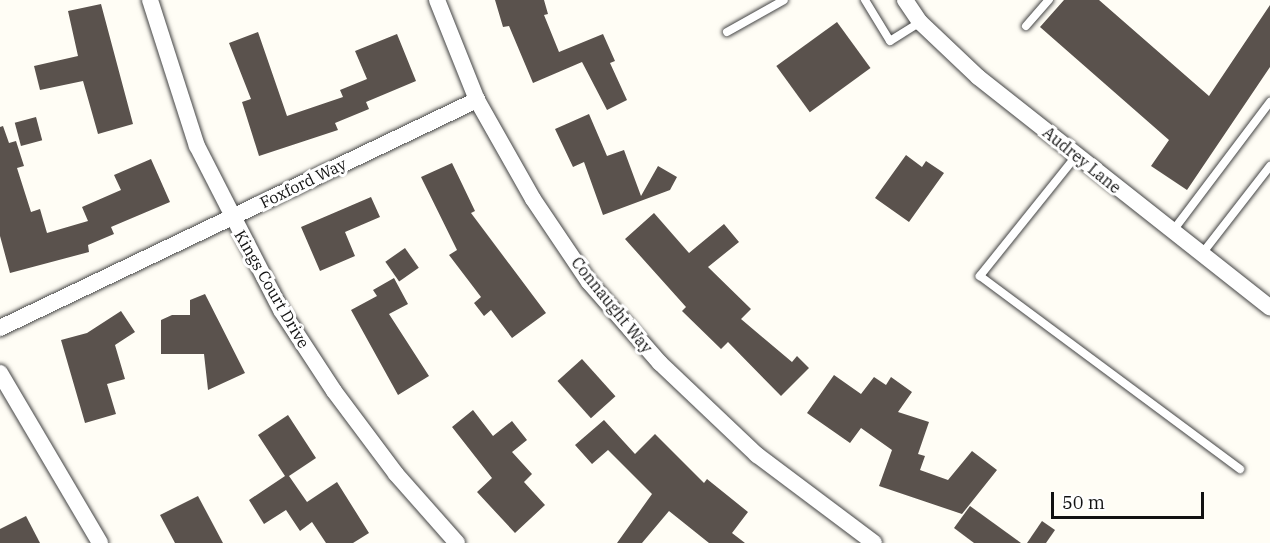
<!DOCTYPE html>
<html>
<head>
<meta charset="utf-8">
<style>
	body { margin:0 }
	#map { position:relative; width:1270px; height:543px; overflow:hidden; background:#fffdf5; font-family:"IBM Plex Serif",serif }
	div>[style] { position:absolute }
	.building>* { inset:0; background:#5a524d; transform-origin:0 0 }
	.roads { filter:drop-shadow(0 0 2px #444) drop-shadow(0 0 2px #444) }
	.service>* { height:8px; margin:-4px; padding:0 4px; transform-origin:4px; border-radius:4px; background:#fff }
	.minor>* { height:16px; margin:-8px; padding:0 8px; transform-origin:8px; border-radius:8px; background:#fff }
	span { translate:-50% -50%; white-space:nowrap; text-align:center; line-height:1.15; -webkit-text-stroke:6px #fff; paint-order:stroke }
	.street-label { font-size:16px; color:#111 }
	.scale { position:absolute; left:1051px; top:492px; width:153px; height:27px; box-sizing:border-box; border:3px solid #111; border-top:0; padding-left:8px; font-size:18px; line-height:21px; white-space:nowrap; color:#111; -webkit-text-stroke:4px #fff; paint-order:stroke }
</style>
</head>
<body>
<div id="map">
	<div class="building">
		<div style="clip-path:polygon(495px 0,544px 0,548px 14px,544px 15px,559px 52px,603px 34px,615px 61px,610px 63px,627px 100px,607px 110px,582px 62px,533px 83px,509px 26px,503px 27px)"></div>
		<div style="clip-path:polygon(1064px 0,1099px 0,1209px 96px,1270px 5px,1270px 67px,1187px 190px,1151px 166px,1169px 140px,1040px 27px)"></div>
		<div style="clip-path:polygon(101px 4px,133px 124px,98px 134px,83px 81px,40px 90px,34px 66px,78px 56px,68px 11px)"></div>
		<div style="left:837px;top:22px;width:57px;height:75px;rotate:54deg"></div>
		<div style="clip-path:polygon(258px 32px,287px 116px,343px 97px,340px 90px,367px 79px,355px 51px,397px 34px,416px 81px,366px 102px,369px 109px,335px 123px,338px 130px,259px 156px,242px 102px,251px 99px,229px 43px)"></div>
		<div style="clip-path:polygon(589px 114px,607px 156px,624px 150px,641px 196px,658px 166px,677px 177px,670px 190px,603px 215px,584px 162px,573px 167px,555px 129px)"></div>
		<div style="left:36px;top:117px;width:24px;height:22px;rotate:75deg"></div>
		<div style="clip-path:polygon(3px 126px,9px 143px,16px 141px,24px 166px,17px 168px,31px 212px,40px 209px,47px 233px,88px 221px,82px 207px,121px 190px,114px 175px,151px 159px,170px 202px,111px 227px,114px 234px,88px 245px,89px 252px,10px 273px,0 236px,0 127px)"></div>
		<div style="clip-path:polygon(906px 155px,922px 167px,926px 161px,944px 173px,909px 222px,875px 198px)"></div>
		<div style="clip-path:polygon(452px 163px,475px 211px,471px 213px,546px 313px,512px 338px,491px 310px,484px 316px,474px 303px,481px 297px,449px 255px,457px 250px,421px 177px)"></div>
		<div style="clip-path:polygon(371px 197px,380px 217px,345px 232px,355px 256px,320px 271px,301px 227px)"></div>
		<div style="clip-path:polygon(654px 213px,689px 253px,724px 224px,739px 242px,708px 267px,751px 309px,741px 319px,792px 362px,797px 356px,809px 368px,781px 396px,728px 342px,721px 349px,682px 311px,686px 307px,625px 239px)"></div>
		<div style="left:405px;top:248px;width:24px;height:24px;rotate:55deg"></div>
		<div style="clip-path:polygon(394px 278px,408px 304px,389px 314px,429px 376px,398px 395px,351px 310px,377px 296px,373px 290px)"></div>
		<div style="clip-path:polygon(205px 294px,245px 373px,208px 390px,204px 354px,161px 354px,161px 320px,172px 315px,190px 315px,190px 300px)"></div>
		<div style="clip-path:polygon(121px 311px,135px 332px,115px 345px,125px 379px,107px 384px,116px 414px,85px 423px,61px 340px,87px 333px)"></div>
		<div style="left:582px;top:359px;width:50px;height:33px;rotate:48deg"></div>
		<div style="clip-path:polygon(834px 375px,861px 394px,874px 377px,886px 385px,891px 377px,912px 392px,898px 412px,929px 422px,918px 454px,925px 456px,920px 470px,948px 480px,972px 451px,997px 470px,962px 514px,879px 486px,892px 450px,861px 428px,850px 443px,807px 413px)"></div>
		<div style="clip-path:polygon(473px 410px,493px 436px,512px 421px,527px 440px,512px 452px,532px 474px,524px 482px,545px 505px,515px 533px,477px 492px,492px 478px,452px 427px)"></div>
		<div style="clip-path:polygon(288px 415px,316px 458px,289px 476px,307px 502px,337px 482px,369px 533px,353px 543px,326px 543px,312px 522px,300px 531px,286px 510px,264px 524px,249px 500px,285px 476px,258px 435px)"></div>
		<div style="clip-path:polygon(604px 420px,635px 454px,655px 434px,704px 483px,707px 479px,748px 512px,732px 533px,745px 543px,709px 543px,669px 511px,642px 543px,617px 543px,652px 494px,608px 450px,592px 464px,575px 445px)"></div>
		<div style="clip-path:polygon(198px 496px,223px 543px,175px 543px,160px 515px)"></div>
		<div style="clip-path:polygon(970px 506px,1021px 543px,974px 543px,954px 528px)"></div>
		<div style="clip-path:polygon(26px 516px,40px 543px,0 543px,0 529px)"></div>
		<div style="clip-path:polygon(1042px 521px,1055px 530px,1046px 543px,1027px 543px)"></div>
	</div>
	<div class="roads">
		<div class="service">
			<div style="left:865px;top:0;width:48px;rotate:58.6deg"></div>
			<div style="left:890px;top:41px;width:36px;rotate:-32deg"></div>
			<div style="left:1026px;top:26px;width:35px;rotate:-49deg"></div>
			<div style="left:727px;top:32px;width:65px;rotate:-29.3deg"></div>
			<div style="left:1076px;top:156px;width:154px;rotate:128.7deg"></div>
			<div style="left:980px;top:276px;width:324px;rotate:36.6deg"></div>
			<div style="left:1172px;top:232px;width:163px;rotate:-53deg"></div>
			<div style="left:1201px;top:255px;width:113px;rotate:-52.2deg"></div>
		</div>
		<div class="minor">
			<div style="left:150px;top:0;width:153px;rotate:72.2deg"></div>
			<div style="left:197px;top:146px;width:184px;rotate:62.9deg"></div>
			<div style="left:281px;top:310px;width:97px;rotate:56.8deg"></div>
			<div style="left:334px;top:391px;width:104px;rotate:53.2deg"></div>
			<div style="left:396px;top:474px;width:92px;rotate:48.5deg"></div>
			<div style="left:437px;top:0;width:108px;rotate:68.2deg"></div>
			<div style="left:477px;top:100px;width:114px;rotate:60.5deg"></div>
			<div style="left:533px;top:199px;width:100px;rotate:56deg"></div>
			<div style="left:589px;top:282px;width:108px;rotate:48.8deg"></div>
			<div style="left:660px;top:363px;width:134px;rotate:43.5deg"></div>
			<div style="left:757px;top:455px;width:146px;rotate:36.9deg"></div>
			<div style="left:905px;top:0;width:27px;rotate:56deg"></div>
			<div style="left:920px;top:22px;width:80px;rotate:43.5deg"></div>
			<div style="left:978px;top:77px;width:372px;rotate:38.3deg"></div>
			<div style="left:0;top:328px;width:529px;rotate:-25.55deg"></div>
			<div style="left:0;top:373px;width:197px;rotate:59.5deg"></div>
		</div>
	</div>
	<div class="street-label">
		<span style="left:1082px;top:160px;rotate:39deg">Audrey Lane</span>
		<span style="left:303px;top:183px;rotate:-26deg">Foxford Way</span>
		<span style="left:272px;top:289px;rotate:60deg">Kings Court Drive</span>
		<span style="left:612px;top:305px;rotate:51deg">Connaught Way</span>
	</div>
	<div class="scale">50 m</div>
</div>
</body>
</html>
